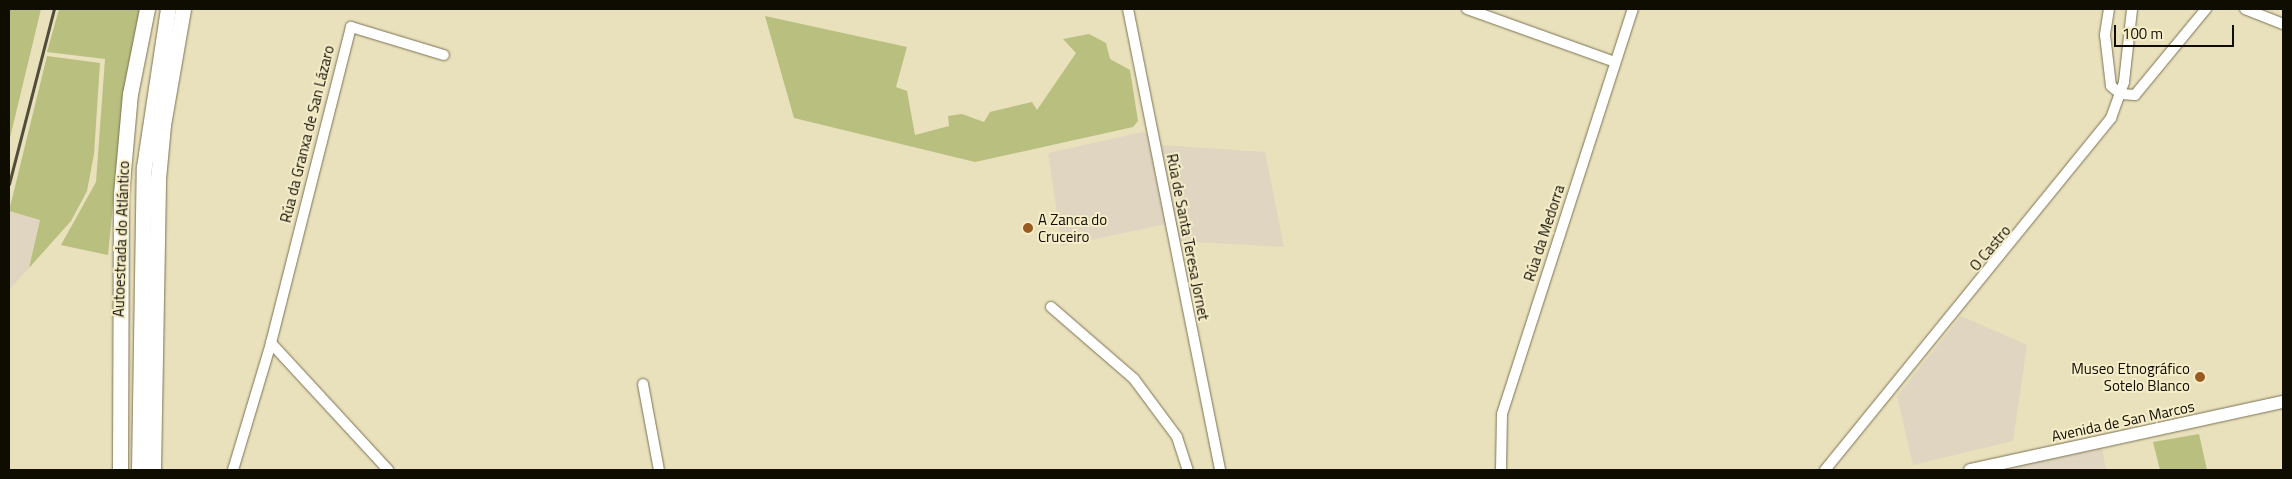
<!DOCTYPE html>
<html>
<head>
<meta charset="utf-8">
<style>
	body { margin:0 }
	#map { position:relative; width:2292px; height:479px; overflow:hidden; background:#e9e0bc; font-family:"Titillium Web",sans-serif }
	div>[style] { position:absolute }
	.industrial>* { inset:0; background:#e0d5c0 }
	.green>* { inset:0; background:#b8bf7f }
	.roads { filter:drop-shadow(0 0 1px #7c7353) drop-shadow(0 0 1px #7c7353) }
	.minor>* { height:10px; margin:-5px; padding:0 5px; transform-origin:5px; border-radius:5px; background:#fff }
	.major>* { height:12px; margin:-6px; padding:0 6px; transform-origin:6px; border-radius:6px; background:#fff }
	.highway>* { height:15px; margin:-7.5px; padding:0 7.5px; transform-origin:7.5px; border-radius:7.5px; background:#fff }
	.rail>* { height:2.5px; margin:-1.25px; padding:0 1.25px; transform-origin:1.25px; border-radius:1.25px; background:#514d3b }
	.dots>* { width:14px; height:14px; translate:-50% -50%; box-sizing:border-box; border:2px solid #f6edc9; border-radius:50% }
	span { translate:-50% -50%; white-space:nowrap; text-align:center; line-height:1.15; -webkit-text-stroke:4px #f6edc9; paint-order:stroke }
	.street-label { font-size:15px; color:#0f0c02 }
	.poi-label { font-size:15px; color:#0f0c02 }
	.left { translate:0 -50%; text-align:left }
	.right { translate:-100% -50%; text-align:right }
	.frame { position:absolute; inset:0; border:10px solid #0f0c02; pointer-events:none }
	.scale { position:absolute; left:2114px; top:25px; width:120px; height:22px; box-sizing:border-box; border:2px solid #0f0c02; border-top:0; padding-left:6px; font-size:15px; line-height:18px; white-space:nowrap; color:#0f0c02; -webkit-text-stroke:4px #f6edc9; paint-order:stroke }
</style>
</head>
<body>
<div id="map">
	<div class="industrial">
		<div style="clip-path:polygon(1143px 132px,1149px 136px,1166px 224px,1062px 246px,1048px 153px)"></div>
		<div style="clip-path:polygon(1162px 145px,1265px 152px,1284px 247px,1179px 241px)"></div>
		<div style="clip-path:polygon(9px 212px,40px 219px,29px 268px,9px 290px)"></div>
		<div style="clip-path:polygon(1961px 316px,2027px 345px,2013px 441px,1913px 465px,1897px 396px)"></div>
		<div style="clip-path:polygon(2102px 448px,2106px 470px,2009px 470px,2008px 468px)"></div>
	</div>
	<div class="green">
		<div style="clip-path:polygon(9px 9px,41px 9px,9px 142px)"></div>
		<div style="clip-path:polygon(59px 9px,141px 9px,124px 94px,108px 255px,61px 245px,96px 182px,105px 59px,47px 52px)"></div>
		<div style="clip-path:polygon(765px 16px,907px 47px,896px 87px,907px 91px,915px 135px,949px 126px,948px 116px,962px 114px,984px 122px,990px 112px,1032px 102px,1037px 110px,1076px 53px,1063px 39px,1089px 34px,1106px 43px,1110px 59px,1130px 70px,1138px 121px,1133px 127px,975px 162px,794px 118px)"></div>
		<div style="clip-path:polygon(47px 56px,100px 63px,94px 154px,87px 191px,71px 221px,29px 268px,40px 220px,9px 211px)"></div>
		<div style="clip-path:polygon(2199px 434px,2207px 470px,2160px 470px,2153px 442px)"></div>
	</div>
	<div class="roads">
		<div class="minor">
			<div style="left:1128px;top:9px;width:470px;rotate:78.7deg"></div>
			<div style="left:1467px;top:9px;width:157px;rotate:19.7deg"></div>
			<div style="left:2109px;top:9px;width:26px;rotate:99deg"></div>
			<div style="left:2105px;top:35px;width:51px;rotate:83.3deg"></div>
			<div style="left:2111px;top:86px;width:13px;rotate:39deg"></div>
			<div style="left:2121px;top:94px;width:14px;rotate:4deg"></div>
			<div style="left:2135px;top:95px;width:112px;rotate:-50.5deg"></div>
			<div style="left:2245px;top:9px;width:41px;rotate:21.5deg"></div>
			<div style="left:1051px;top:307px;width:110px;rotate:40.9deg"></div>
			<div style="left:1134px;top:379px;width:72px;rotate:53.4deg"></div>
			<div style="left:1177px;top:437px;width:35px;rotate:72deg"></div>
			<div style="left:271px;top:343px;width:173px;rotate:47.3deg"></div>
			<div style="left:643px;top:384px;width:87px;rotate:79.5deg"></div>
			<div style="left:233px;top:470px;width:133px;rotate:-73.3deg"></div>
			<div style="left:271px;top:343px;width:326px;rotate:-75.8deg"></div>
			<div style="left:351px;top:27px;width:97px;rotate:16.8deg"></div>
			<div style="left:1501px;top:470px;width:56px;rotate:-89deg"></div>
			<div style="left:1502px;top:414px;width:426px;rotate:-72.1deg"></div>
			<div style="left:1825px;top:470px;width:454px;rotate:-50.9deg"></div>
			<div style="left:2111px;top:118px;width:38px;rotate:-70deg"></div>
			<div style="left:2124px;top:82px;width:73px;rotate:-83.7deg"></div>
		</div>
		<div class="major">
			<div style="left:1970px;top:470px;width:320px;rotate:-12.3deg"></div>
		</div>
		<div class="highway">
			<div style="left:120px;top:470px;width:276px;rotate:-89.8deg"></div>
			<div style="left:121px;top:194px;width:100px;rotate:-84.9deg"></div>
			<div style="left:130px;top:94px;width:87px;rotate:-78.7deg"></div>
			<div style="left:139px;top:470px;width:303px;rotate:-89.1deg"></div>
			<div style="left:144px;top:167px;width:160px;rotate:-81.4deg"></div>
			<div style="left:153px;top:470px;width:291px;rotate:-89deg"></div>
			<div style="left:158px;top:179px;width:54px;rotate:-84.7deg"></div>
			<div style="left:163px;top:125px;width:118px;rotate:-80.2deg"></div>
		</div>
	</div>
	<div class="rail">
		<div style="left:9px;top:184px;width:181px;rotate:-75.6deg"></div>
	</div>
	<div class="dots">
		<div style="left:1028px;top:228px;background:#9a5b21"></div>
		<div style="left:2200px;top:377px;background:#9a5b21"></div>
	</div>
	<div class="street-label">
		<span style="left:307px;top:134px;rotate:-76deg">Rúa da Granxa de San Lázaro</span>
		<span style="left:1544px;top:233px;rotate:-72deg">Rúa da Medorra</span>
		<span style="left:1188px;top:237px;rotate:79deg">Rúa de Santa Teresa Jornet</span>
		<span style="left:121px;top:239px;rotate:-88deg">Autoestrada do Atlántico</span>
		<span style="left:1990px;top:248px;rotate:-50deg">O Castro</span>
		<span style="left:2123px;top:421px;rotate:-12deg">Avenida de San Marcos</span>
	</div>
	<div class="poi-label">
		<span class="left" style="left:1038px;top:228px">A Zanca do<br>Cruceiro</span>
		<span class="right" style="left:2190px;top:377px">Museo Etnográfico<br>Sotelo Blanco</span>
	</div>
	<div class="frame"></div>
	<div class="scale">100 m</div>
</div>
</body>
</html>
